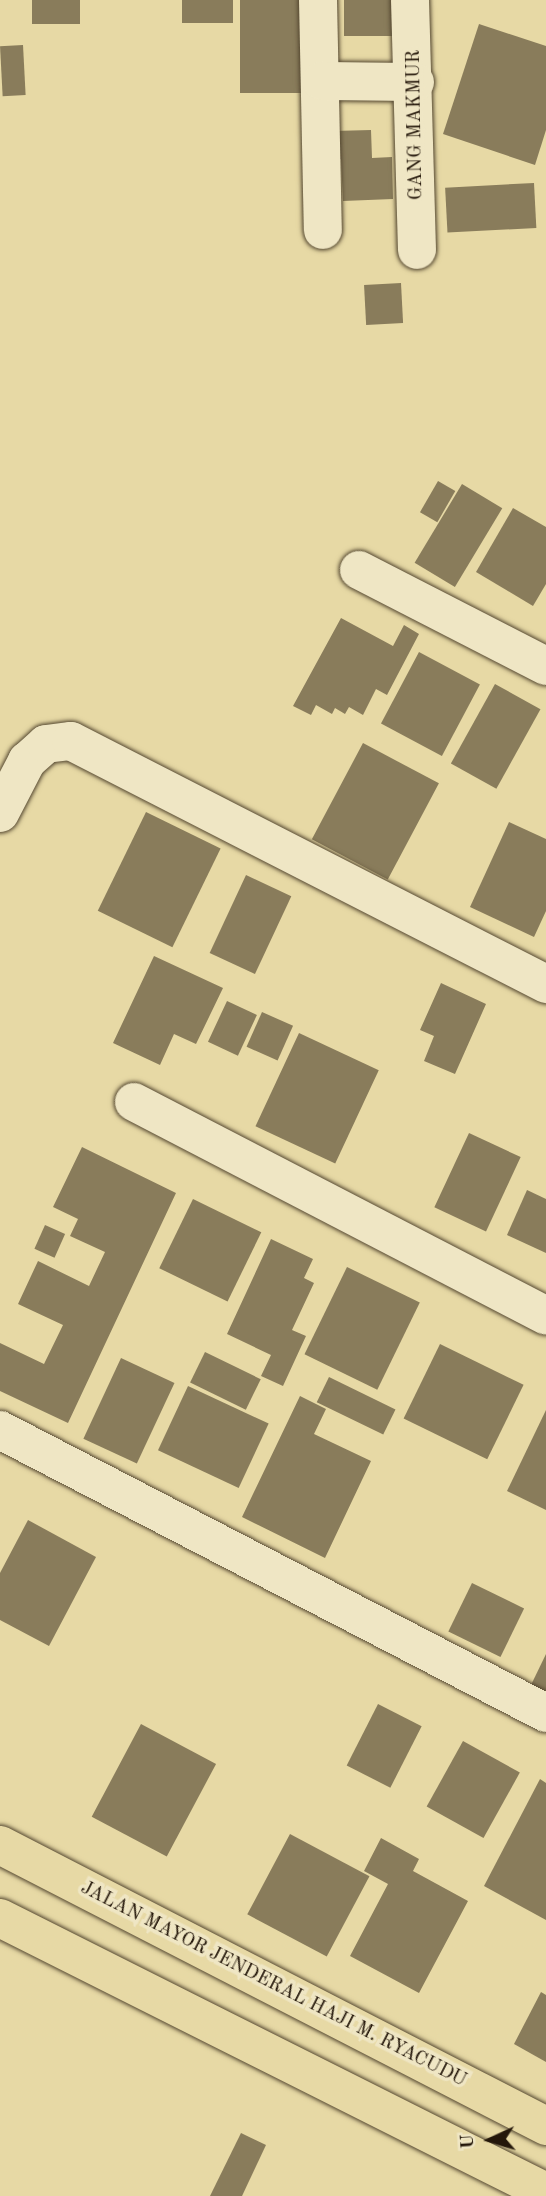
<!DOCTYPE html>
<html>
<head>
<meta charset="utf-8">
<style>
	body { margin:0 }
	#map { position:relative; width:546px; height:2196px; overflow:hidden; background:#e7d9a5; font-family:"Old Standard TT",serif }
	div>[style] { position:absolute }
	.building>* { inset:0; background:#897c5b; transform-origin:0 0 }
	.roads { filter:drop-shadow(0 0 2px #554831) drop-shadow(0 0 2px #554831) }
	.minor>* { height:38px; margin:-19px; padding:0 19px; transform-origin:19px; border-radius:19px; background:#efe6c4 }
	.primary>* { height:38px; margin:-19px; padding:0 19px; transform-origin:19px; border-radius:19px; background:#e7d9a5 }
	span { translate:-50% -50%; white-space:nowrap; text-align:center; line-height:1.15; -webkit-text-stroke:7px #efe6c4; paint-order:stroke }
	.street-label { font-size:19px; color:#24170a }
	.north { position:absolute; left:455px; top:2105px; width:70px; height:70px; -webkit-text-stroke:5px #efe6c4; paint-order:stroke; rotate:266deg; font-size:19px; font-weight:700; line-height:28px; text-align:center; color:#24170a }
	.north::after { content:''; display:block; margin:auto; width:24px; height:32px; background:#24170a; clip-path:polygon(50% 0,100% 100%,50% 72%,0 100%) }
</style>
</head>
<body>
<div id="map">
	<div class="building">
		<div style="left:32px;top:0;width:48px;height:24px"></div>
		<div style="left:182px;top:0;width:51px;height:23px"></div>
		<div style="left:240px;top:0;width:71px;height:93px"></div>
		<div style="left:344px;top:0;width:60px;height:36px"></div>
		<div style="clip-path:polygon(479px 24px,546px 46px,546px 130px,535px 165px,443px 134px)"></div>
		<div style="left:23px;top:45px;width:50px;height:23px;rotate:87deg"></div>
		<div style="clip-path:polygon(371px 130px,372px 158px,392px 157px,393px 199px,343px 201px,341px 159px,335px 159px,333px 131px)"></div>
		<div style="left:534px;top:183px;width:45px;height:89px;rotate:87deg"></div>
		<div style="left:401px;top:283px;width:40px;height:37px;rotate:87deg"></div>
		<div style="left:438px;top:481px;width:20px;height:36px;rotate:30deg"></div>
		<div style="left:462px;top:484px;width:47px;height:92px;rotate:31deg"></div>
		<div style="clip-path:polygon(513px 508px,546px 527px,546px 584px,533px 606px,476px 572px)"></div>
		<div style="clip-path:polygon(341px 618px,393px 646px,404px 625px,419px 634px,387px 695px,376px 689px,363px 715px,349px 707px,345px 714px,335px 708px,332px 714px,316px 705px,311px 715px,293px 706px)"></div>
		<div style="left:419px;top:652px;width:69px;height:81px;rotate:28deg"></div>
		<div style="left:495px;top:684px;width:52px;height:91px;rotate:29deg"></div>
		<div style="left:363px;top:743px;width:86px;height:109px;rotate:28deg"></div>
		<div style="left:146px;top:812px;width:83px;height:110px;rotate:26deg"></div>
		<div style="clip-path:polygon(509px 822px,546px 839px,546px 911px,534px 937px,470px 907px)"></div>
		<div style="left:246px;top:875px;width:50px;height:86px;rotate:25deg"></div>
		<div style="clip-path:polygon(154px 956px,223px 988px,196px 1044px,174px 1034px,160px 1065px,113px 1043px)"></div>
		<div style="clip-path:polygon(441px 983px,486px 1004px,455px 1074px,424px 1061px,434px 1036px,420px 1030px)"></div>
		<div style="left:227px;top:1001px;width:33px;height:45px;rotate:25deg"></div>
		<div style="left:262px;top:1012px;width:34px;height:38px;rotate:24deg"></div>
		<div style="left:299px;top:1033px;width:88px;height:103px;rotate:25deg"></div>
		<div style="left:469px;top:1133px;width:57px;height:82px;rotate:25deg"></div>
		<div style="clip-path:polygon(82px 1147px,176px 1193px,68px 1423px,0 1391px,0 1343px,44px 1364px,63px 1325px,18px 1304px,38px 1261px,89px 1286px,105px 1252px,70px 1236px,78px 1219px,53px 1207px)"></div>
		<div style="clip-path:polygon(527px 1190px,546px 1199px,546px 1253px,507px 1235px)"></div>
		<div style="left:193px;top:1199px;width:76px;height:77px;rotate:26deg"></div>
		<div style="left:45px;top:1225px;width:22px;height:26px;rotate:24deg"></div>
		<div style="clip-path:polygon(271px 1239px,313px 1259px,304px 1278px,314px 1283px,292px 1330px,306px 1336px,283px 1386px,261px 1376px,271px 1355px,227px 1334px)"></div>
		<div style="left:347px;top:1267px;width:81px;height:97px;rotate:26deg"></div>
		<div style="left:440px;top:1344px;width:93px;height:83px;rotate:26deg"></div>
		<div style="left:205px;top:1352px;width:62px;height:34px;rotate:26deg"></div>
		<div style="left:121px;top:1358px;width:59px;height:89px;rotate:25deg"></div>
		<div style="left:329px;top:1377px;width:74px;height:28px;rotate:26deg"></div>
		<div style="left:188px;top:1386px;width:89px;height:71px;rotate:25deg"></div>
		<div style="clip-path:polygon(300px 1396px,326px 1409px,314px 1434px,371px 1461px,325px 1558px,242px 1517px)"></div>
		<div style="clip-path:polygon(546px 1410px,546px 1510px,507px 1491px)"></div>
		<div style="clip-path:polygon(28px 1520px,96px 1557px,49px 1646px,0 1620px,0 1573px)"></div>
		<div style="left:472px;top:1583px;width:58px;height:54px;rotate:26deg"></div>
		<div style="clip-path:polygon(546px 1654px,546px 1693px,531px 1685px)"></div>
		<div style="left:378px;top:1704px;width:49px;height:69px;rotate:27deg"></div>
		<div style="left:141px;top:1724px;width:85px;height:105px;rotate:28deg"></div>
		<div style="left:463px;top:1741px;width:65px;height:75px;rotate:29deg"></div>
		<div style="clip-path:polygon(540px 1779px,546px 1783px,546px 1920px,484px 1886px)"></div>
		<div style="left:290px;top:1834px;width:90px;height:91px;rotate:28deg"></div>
		<div style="clip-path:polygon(381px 1838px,419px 1859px,413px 1871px,468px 1901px,419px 1993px,350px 1956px,388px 1884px,364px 1871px)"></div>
		<div style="clip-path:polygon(541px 1992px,546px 1995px,546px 2062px,514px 2044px)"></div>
		<div style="clip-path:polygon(241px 2133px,266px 2145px,242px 2196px,210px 2196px)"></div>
	</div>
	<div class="roads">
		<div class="minor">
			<div style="left:318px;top:0;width:230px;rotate:88.8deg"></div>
			<div style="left:410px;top:0;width:250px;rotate:88.4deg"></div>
			<div style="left:322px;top:81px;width:93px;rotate:0.6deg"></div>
			<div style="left:359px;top:570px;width:210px;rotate:27.2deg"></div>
			<div style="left:0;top:813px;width:59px;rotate:-62.6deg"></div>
			<div style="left:27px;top:761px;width:25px;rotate:-42deg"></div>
			<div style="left:46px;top:744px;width:25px;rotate:-7deg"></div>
			<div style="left:71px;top:741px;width:534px;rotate:27.09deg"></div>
			<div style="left:134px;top:1102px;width:464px;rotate:27.4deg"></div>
			<div style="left:0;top:1430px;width:615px;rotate:27.4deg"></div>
		</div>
		<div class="primary">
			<div style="left:0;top:1845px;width:614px;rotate:27.23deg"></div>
			<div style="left:0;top:1918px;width:611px;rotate:26.65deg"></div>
		</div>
	</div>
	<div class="street-label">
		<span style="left:416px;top:125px;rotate:-91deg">GANG MAKMUR</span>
		<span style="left:273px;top:1985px;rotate:27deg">JALAN MAYOR JENDERAL HAJI M. RYACUDU</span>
	</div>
	<div class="north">U</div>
</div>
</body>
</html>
